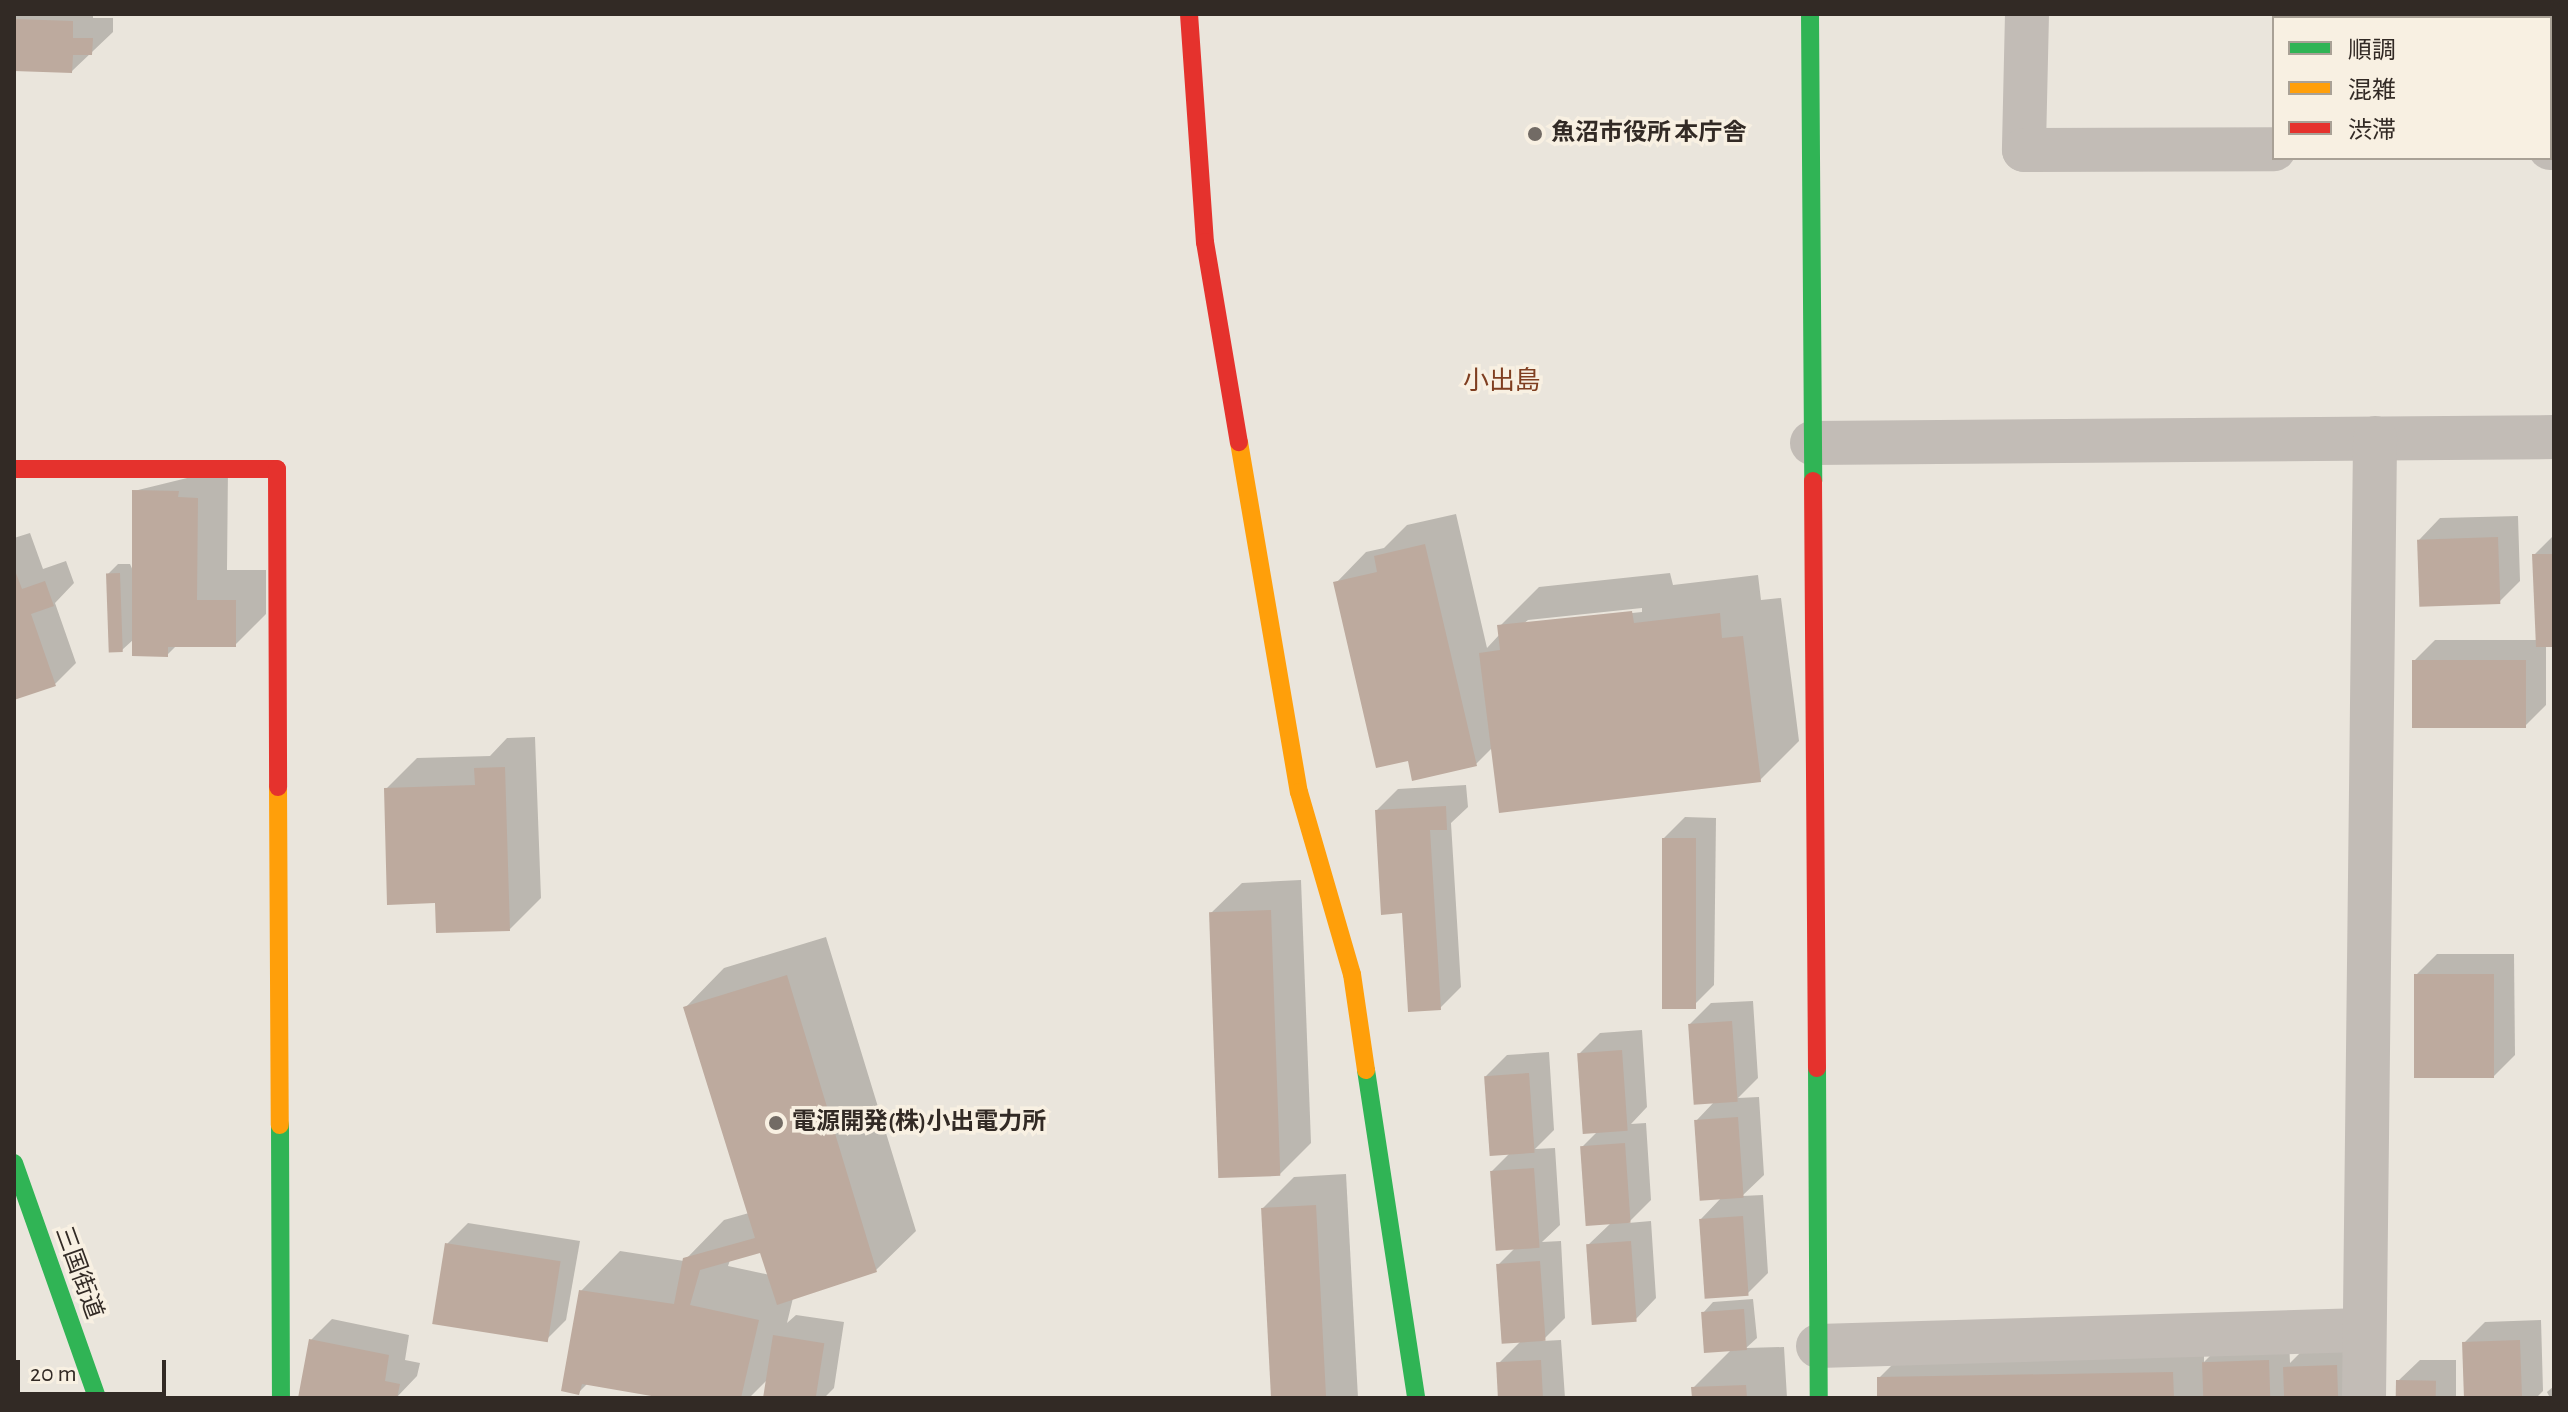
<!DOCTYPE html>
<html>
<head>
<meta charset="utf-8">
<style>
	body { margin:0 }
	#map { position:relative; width:2568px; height:1412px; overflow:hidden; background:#eae5dc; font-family:"Alegreya Sans","Noto Sans JP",sans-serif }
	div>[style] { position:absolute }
	.shadow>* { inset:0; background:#0003 }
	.building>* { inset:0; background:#bdaa9e; transform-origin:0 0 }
	.street>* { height:44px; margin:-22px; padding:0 22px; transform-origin:22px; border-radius:22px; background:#c2bcb6 }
	.fast>* { height:18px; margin:-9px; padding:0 9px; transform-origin:9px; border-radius:9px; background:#30b455 }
	.slow>* { height:18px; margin:-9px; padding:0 9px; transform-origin:9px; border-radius:9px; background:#ff9f0a }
	.jam>* { height:18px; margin:-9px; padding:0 9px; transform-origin:9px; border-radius:9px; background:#e5322d }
	.dots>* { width:22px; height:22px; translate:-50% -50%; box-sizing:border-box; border:4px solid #f8f0e2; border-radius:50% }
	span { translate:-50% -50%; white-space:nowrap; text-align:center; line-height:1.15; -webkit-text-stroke:7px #f8f0e2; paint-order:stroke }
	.poi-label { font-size:24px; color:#322a25; font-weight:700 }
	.left { translate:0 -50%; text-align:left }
	.street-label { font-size:24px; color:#322a25 }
	.neighbourhood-label { font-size:26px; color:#7f3e20 }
	.frame { position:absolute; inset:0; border:16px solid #322a25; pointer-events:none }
	.legend { position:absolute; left:2272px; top:16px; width:280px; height:144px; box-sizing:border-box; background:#f8f0e2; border:2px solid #a9a196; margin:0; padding:10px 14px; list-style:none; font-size:24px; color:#322a25 }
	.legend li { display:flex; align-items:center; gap:16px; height:40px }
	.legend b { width:40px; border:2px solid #a9a196 }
	.scale { position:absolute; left:16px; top:1360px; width:150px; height:36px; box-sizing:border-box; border:4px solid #322a25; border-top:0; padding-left:10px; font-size:24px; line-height:28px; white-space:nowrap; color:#322a25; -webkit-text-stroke:6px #f8f0e2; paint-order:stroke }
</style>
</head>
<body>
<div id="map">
	<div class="shadow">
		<div style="clip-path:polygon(14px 14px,93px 14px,93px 18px,113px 18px,113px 32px,72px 71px,14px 69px)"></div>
		<div style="clip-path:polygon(228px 468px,227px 570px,266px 570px,266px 614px,235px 645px,177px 645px,167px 655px,134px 639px,122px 650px,108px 574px,118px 564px,130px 564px,134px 573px,134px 491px)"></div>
		<div style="clip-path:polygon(evenodd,1456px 514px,1487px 648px,1500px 634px,1500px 626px,1539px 587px,1670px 573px,1673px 585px,1758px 575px,1761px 600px,1781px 598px,1799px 741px,1760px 780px,1493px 747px,1476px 764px,1409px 759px,1336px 583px,1366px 552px,1384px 548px,1407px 525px,1456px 514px,1642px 608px,1642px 612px,1523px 624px,1528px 620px,1642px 608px)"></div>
		<div style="clip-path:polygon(2518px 516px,2520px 581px,2499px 602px,2419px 540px,2440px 518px)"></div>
		<div style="clip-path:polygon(30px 533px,43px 569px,66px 561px,74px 583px,55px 603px,76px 663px,55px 684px,14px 698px,14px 538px)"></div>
		<div style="clip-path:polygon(2554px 535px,2554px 645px,2546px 645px,2546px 705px,2525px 726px,2414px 661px,2435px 640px,2538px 640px,2534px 555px)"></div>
		<div style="clip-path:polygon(535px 737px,541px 898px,510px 929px,386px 789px,417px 758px,490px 756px,507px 738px)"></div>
		<div style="clip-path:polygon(1466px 785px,1468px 807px,1451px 823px,1461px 987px,1440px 1008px,1404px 911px,1377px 810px,1398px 789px)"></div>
		<div style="clip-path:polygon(1685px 817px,1716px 818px,1714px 985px,1693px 1006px,1664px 838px)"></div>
		<div style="clip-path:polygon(1301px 880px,1311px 1143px,1280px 1174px,1211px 913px,1242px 883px)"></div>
		<div style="clip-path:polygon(evenodd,826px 937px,916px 1231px,876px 1270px,793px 1298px,787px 1323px,796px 1315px,844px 1322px,834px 1388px,824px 1398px,766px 1398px,769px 1378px,749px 1398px,670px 1398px,588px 1383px,578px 1393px,581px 1291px,620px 1251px,684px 1261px,724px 1220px,749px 1213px,685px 1008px,724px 968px,826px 937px,762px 1250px,770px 1275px,728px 1266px,730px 1260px,762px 1250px)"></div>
		<div style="clip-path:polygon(2437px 954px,2514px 954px,2515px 1055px,2494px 1076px,2416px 975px)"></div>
		<div style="clip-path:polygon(1753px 1001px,1758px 1078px,1738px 1098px,1759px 1097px,1764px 1175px,1742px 1196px,1763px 1195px,1768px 1273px,1747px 1294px,1701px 1219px,1722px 1197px,1696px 1121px,1715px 1101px,1690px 1024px,1711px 1003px)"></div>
		<div style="clip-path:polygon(1642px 1030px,1647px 1107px,1631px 1124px,1646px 1123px,1651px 1200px,1628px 1223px,1651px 1221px,1656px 1298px,1635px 1320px,1588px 1245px,1611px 1223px,1582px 1147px,1599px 1130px,1579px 1054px,1600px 1033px)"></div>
		<div style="clip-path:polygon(1549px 1052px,1554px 1130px,1535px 1149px,1555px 1148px,1560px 1225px,1542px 1242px,1561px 1241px,1565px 1318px,1542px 1341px,1561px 1340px,1565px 1398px,1500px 1398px,1498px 1364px,1521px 1341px,1498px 1265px,1515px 1248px,1492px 1171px,1511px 1152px,1486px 1076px,1507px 1055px)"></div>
		<div style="clip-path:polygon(1346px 1174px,1358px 1398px,1274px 1398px,1263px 1208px,1294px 1177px)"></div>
		<div style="clip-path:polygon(468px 1223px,580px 1241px,566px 1320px,545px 1341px,447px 1244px)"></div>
		<div style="clip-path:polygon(1753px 1299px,1757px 1338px,1746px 1348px,1784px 1347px,1787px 1398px,1694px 1398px,1693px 1388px,1732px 1349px,1703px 1313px,1713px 1302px)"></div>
		<div style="clip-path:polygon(332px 1319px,409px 1335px,405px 1360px,420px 1363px,417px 1376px,396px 1398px,311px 1340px)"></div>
		<div style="clip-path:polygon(2541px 1320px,2543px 1391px,2536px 1398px,2465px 1398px,2464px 1343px,2485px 1322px)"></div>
		<div style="clip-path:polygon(2289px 1340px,2290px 1363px,2307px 1346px,2357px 1345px,2359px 1398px,1879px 1398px,1879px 1378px,1910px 1347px,2204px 1342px,2204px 1362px,2225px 1341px)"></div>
		<div style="clip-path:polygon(2420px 1360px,2456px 1360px,2456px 1398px,2398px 1398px,2398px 1381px)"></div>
		<div style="clip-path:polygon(2554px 1386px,2554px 1398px,2550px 1398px,2547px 1392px)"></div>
	</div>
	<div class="building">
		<div style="clip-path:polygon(14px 19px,73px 21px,73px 38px,93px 38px,92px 55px,73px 55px,72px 73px,14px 71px)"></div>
		<div style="clip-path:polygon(132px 490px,179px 491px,178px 497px,198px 498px,197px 600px,236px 600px,236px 647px,168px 647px,168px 657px,132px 656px)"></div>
		<div style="left:2498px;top:537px;width:67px;height:81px;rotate:88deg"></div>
		<div style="clip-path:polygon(1425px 544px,1477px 766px,1412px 781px,1408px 761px,1376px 768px,1333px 582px,1377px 572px,1374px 556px)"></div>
		<div style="clip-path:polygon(2532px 554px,2554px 554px,2554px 647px,2536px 647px)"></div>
		<div style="clip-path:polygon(14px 568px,22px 589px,45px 581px,54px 606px,31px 614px,56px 686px,14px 700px)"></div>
		<div style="left:120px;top:573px;width:79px;height:14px;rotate:88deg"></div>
		<div style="clip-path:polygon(1632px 611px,1634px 623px,1720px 613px,1722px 638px,1743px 636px,1761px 782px,1499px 813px,1479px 653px,1500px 650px,1497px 625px)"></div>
		<div style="left:2412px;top:660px;width:114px;height:68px"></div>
		<div style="clip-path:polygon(505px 767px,510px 931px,436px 933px,435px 903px,387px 905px,384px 788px,475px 785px,474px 768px)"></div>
		<div style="clip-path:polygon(1446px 806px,1447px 830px,1430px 830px,1441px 1010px,1408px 1012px,1402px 913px,1381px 915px,1375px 810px)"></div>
		<div style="left:1662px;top:838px;width:34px;height:171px"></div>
		<div style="left:1271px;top:910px;width:266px;height:62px;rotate:88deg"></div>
		<div style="left:2414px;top:974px;width:80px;height:104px"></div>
		<div style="clip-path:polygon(787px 975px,877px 1272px,777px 1305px,760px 1253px,700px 1270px,690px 1305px,759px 1320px,741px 1398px,663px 1398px,582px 1384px,579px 1395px,561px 1391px,579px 1290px,674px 1304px,683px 1258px,755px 1238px,683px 1007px)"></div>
		<div style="left:1732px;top:1021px;width:81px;height:44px;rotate:86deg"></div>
		<div style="left:1622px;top:1050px;width:81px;height:45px;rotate:86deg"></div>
		<div style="left:1529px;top:1073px;width:80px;height:45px;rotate:86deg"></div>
		<div style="left:1738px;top:1117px;width:81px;height:44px;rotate:86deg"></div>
		<div style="left:1625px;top:1143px;width:80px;height:45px;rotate:86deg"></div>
		<div style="left:1534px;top:1168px;width:80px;height:44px;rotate:86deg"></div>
		<div style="left:1316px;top:1205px;width:193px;height:55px;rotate:87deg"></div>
		<div style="left:1743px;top:1216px;width:80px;height:44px;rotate:86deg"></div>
		<div style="left:1631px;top:1241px;width:81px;height:45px;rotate:86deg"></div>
		<div style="left:445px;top:1243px;width:117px;height:82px;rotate:9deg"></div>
		<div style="left:1540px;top:1261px;width:80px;height:44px;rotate:86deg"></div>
		<div style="left:1744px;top:1309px;width:41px;height:43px;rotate:86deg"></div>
		<div style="left:773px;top:1335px;width:52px;height:64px;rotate:9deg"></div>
		<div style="clip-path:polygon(309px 1339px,389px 1355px,385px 1381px,400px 1384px,397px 1398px,298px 1398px)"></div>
		<div style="left:2520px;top:1340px;width:58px;height:58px;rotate:88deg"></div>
		<div style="left:1541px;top:1360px;width:38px;height:45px;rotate:87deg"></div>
		<div style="left:2269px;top:1360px;width:38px;height:67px;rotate:88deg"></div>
		<div style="left:2337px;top:1365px;width:33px;height:54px;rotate:88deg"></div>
		<div style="clip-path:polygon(2173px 1372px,2174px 1398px,1877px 1398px,1877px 1377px)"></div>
		<div style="left:2396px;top:1380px;width:40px;height:18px;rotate:1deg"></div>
		<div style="clip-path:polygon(1746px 1385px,1747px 1398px,1692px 1398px,1691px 1387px)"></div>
	</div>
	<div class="street">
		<div style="left:2027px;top:14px;width:136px;rotate:91.3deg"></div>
		<div style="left:2024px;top:150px;width:250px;rotate:-0.2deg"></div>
		<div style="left:2550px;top:148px;width:4px"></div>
		<div style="left:1812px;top:443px;width:742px;rotate:-0.46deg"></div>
		<div style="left:1818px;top:1346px;width:545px;rotate:-1.68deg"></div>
		<div style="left:2364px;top:1398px;width:960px;rotate:-89.34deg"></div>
	</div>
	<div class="fast">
		<div style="left:1810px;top:14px;width:467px;rotate:89.6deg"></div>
		<div style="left:1817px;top:1068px;width:330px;rotate:89.7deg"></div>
		<div style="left:1366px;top:1070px;width:332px;rotate:81.3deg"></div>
		<div style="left:280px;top:1125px;width:273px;rotate:89.8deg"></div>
		<div style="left:14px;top:1163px;width:249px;rotate:70.5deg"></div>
	</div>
	<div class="slow">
		<div style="left:1239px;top:442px;width:355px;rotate:80.3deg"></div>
		<div style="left:1299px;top:792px;width:190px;rotate:73.8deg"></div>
		<div style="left:1352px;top:974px;width:97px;rotate:81.7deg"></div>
		<div style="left:278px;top:787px;width:338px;rotate:89.7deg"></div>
	</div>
	<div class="jam">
		<div style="left:1189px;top:14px;width:229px;rotate:86deg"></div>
		<div style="left:1205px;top:242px;width:203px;rotate:80.4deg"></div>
		<div style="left:14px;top:469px;width:263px"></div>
		<div style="left:277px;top:469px;width:318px;rotate:89.8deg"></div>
		<div style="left:1813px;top:481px;width:587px;rotate:89.61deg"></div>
	</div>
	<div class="dots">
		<div style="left:1535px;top:134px;background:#726b65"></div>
		<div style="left:776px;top:1123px;background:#726b65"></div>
	</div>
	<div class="poi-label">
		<span class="left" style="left:1551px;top:134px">魚沼市役所 本庁舎</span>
		<span class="left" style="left:792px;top:1123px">電源開発(株)小出電力所</span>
	</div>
	<div class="street-label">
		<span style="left:78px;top:1273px;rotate:70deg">三国街道</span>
	</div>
	<div class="neighbourhood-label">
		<span style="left:1502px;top:382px">小出島</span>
	</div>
	<div class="frame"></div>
	<ul class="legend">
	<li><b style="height:10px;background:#30b455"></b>順調</li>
	<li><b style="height:10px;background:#ff9f0a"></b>混雑</li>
	<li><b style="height:10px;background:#e5322d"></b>渋滞</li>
	</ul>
	<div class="scale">20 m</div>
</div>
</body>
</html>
